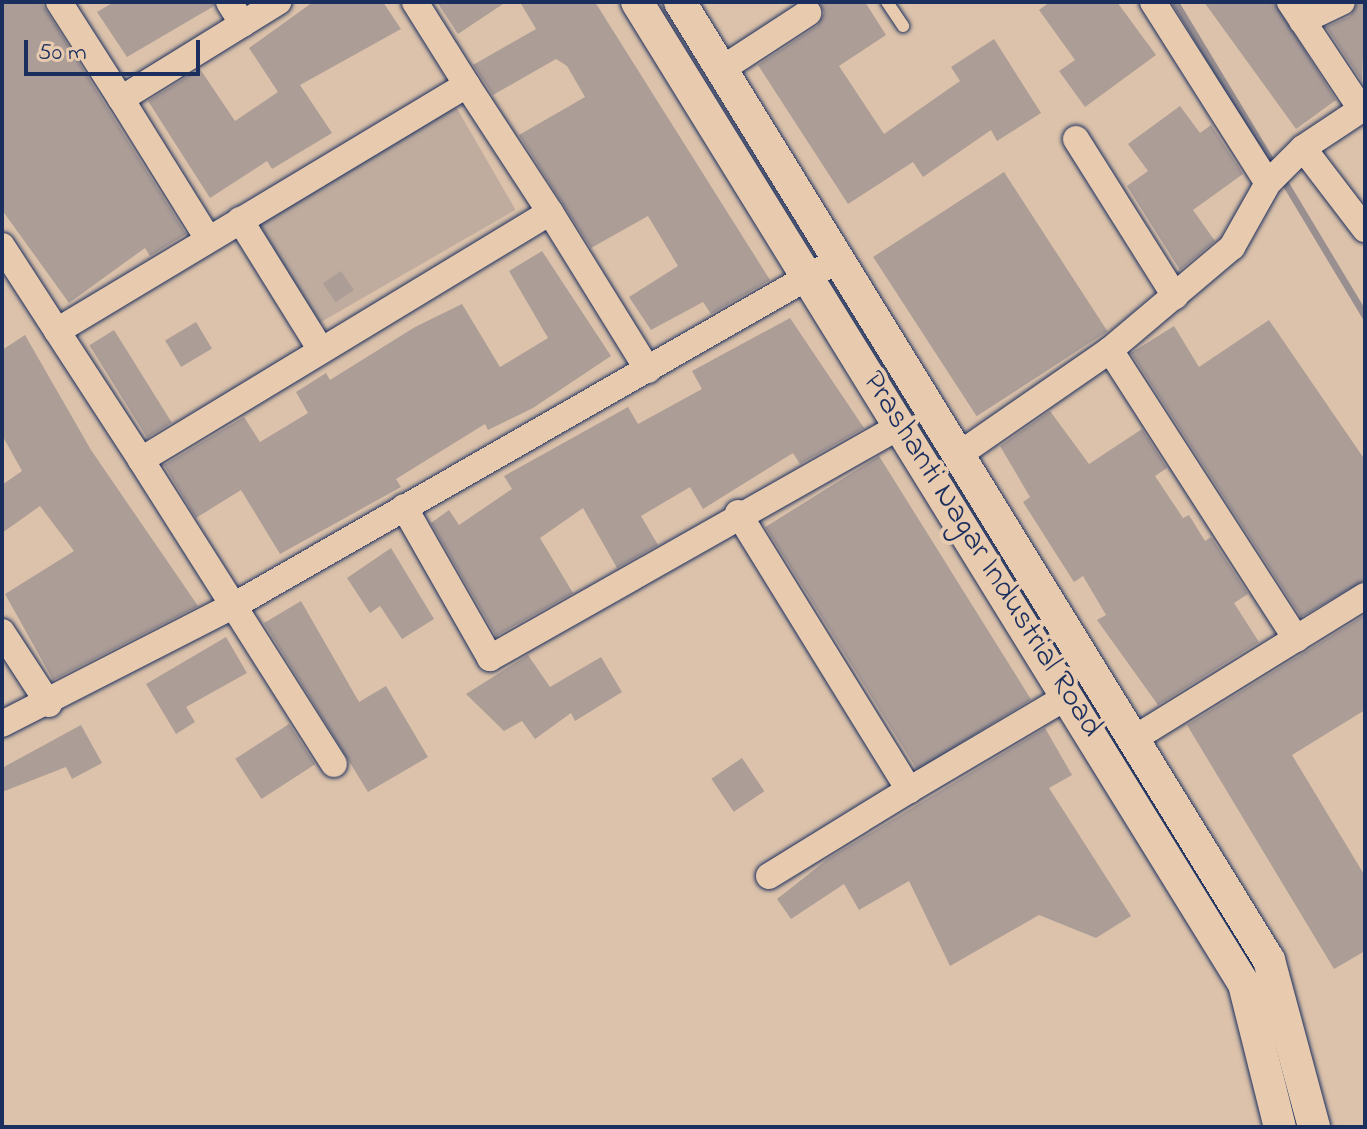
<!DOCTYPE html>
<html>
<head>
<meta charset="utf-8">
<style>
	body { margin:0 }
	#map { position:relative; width:1367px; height:1129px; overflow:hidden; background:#dcc2aa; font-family:"Indie Flower",sans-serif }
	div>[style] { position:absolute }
	.green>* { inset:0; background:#bfac9f; transform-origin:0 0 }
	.stream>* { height:7px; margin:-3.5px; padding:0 3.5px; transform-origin:3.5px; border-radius:3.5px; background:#998f91 }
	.building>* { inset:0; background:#ac9d97; transform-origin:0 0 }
	.roads { filter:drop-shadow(0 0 2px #1b2f5e) drop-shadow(0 0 2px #1b2f5e) }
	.service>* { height:12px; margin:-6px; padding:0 6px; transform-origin:6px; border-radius:6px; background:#e8cbaf }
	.minor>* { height:26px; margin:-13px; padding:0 13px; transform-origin:13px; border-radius:13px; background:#e8cbaf }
	.tertiary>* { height:32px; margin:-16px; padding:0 16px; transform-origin:16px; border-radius:16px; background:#e8cbaf }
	span { translate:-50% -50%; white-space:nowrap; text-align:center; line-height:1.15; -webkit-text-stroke:8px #e8cbaf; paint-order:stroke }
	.street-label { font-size:32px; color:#1b2f5e }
	.frame { position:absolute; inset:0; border:4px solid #1b2f5e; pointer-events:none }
	.scale { position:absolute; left:24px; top:40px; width:176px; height:36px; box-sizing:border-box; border:4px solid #1b2f5e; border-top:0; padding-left:10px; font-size:24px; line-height:28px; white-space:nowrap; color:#1b2f5e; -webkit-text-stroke:6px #e8cbaf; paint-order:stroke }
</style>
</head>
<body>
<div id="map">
	<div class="green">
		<div style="left:455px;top:105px;width:121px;height:230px;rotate:60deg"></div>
	</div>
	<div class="stream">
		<div style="left:1175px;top:2px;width:194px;rotate:58.9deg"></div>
		<div style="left:1282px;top:178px;width:161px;rotate:59deg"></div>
	</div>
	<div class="building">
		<div style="clip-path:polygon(2px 2px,41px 2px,186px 234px,150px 256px,145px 248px,69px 303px,2px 210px)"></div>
		<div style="clip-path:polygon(114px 2px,213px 2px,214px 6px,127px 57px,97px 12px)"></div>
		<div style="clip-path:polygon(313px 2px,383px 2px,401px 29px,300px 85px,332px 133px,272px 169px,267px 161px,210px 198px,148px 101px,200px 69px,235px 121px,278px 92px,249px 48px)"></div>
		<div style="clip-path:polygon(437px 2px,506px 2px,458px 34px)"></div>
		<div style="clip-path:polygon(520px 2px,595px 2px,770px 280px,711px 314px,703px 302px,651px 330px,629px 297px,678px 266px,648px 216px,591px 248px,519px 135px,585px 97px,567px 66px,556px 59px,493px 95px,473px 65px,536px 29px)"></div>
		<div style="clip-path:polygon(819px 2px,865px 2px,886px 35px,839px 66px,884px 134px,960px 81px,951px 67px,994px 39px,1041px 113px,997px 141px,991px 130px,923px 177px,913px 162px,848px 204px,758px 65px,817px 26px,824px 13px)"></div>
		<div style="clip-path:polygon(1050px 2px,1117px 2px,1156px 55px,1085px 107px,1059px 71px,1075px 60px,1039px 10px)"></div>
		<div style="clip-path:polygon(1204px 2px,1274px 2px,1336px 100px,1296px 129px)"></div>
		<div style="clip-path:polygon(1358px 2px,1365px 2px,1362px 81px,1326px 27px,1350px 16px)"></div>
		<div style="clip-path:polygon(1180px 106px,1200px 133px,1211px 125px,1243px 174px,1193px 210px,1215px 241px,1180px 270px,1127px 186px,1148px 171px,1128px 144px)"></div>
		<div style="left:1004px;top:172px;width:190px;height:156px;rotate:57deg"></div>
		<div style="clip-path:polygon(542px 251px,611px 356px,533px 408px,488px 430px,485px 424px,396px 479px,401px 487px,280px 554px,241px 490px,196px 518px,164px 465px,244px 417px,260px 442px,308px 413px,296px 392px,326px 373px,330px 380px,415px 327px,462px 304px,500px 367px,548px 338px,509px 271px)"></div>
		<div style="left:341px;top:271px;width:23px;height:22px;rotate:56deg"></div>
		<div style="clip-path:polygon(790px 318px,864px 428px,800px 464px,793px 453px,703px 509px,690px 487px,641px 516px,658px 545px,617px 568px,583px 508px,540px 538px,573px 593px,496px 636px,431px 523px,449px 510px,459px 525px,512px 489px,504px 476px,628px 407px,638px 424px,702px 389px,692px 371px)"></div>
		<div style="clip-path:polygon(1269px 320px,1365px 460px,1365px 580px,1301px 617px,1131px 353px,1174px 326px,1199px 367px)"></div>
		<div style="left:196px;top:322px;width:31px;height:36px;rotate:59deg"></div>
		<div style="left:114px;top:330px;width:109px;height:29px;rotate:58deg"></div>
		<div style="clip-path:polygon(25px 335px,91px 450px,198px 606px,53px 680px,5px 594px,74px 551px,40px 506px,2px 533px,2px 485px,22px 471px,2px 435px,2px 350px)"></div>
		<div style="clip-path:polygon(1050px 411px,1089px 464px,1142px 429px,1167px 468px,1155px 476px,1183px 518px,1189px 515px,1205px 541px,1211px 537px,1248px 594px,1234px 603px,1259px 642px,1158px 705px,1097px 620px,1106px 615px,1083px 576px,1074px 582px,1023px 502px,1030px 497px,1000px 446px)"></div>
		<div style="left:879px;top:456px;width:287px;height:134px;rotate:58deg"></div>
		<div style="clip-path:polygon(391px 548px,434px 619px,402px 639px,380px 606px,370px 613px,347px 578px)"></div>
		<div style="clip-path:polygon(301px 601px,359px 702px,386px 686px,428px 757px,368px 792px,264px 623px)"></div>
		<div style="clip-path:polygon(1365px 615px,1365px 710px,1292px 755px,1365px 876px,1365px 951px,1334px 969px,1187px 725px)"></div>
		<div style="clip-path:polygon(226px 637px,247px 673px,186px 707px,195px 722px,176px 734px,146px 684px)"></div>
		<div style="clip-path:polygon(528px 655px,550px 687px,601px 657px,622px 692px,575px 721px,571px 713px,535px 739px,522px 721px,504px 731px,466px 694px)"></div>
		<div style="left:289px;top:724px;width:48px;height:64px;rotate:57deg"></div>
		<div style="clip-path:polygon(81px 725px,102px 763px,72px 779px,66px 767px,2px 792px,2px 768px)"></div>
		<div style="clip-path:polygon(1045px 728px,1072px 775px,1049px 788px,1131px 916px,1096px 938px,1039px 915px,950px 966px,909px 881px,859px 910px,844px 884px,791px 919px,777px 899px,829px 858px)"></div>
		<div style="left:742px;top:758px;width:40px;height:37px;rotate:56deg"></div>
	</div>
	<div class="roads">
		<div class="service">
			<div style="left:887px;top:2px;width:29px;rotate:56deg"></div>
		</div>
		<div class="minor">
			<div style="left:59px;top:2px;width:115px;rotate:57.4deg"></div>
			<div style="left:121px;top:99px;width:185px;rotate:-31.7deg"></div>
			<div style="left:229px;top:2px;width:26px;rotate:58deg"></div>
			<div style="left:1153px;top:2px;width:214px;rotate:57.6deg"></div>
			<div style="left:1290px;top:2px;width:128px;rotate:56.4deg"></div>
			<div style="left:1302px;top:21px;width:44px;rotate:-25.4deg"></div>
			<div style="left:722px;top:69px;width:103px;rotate:-33.1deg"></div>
			<div style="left:121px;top:99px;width:165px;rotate:58.1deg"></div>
			<div style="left:1076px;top:139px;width:186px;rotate:57.8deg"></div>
			<div style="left:1303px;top:148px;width:102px;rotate:52.6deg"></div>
			<div style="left:550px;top:212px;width:186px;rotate:58.2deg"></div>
			<div style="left:240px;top:220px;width:153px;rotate:58.1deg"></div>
			<div style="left:2px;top:246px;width:101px;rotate:57.1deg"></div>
			<div style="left:57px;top:331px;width:478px;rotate:-31deg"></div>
			<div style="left:467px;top:85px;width:98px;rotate:-122.1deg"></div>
			<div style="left:57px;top:331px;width:154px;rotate:56.9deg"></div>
			<div style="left:141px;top:460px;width:478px;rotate:-31.2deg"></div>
			<div style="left:550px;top:212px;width:152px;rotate:-123.2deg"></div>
			<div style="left:1110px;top:350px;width:344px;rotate:57.2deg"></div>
			<div style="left:957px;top:456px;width:186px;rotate:-34.7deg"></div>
			<div style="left:1110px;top:350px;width:160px;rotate:-40.2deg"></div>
			<div style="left:1232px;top:247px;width:73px;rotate:-60.6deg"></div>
			<div style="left:1268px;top:183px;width:49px;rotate:-45deg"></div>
			<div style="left:1303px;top:148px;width:74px;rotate:-33.5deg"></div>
			<div style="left:141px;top:460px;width:360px;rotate:57.6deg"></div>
			<div style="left:404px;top:507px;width:174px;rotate:60.3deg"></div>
			<div style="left:490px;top:658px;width:472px;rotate:-29.5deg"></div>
			<div style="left:738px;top:513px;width:326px;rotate:58.3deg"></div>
			<div style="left:909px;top:790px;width:185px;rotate:-30.6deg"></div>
			<div style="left:2px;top:632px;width:86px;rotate:56.9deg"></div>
			<div style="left:2px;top:724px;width:262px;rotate:-27.1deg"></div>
			<div style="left:235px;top:605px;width:692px;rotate:-29.79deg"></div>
			<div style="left:1135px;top:738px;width:270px;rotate:-31.7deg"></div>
			<div style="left:769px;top:876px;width:164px;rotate:-31.6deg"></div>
		</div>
		<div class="tertiary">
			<div style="left:637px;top:2px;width:1154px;rotate:58.28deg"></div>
			<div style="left:1244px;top:984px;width:147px;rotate:75.9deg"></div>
			<div style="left:680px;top:2px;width:1125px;rotate:58.42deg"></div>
			<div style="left:1269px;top:960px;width:173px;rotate:74.9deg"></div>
		</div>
	</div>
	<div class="street-label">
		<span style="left:981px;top:555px;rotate:58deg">Prashanti Nagar Industrial Road</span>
	</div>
	<div class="frame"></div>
	<div class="scale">50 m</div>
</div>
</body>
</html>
